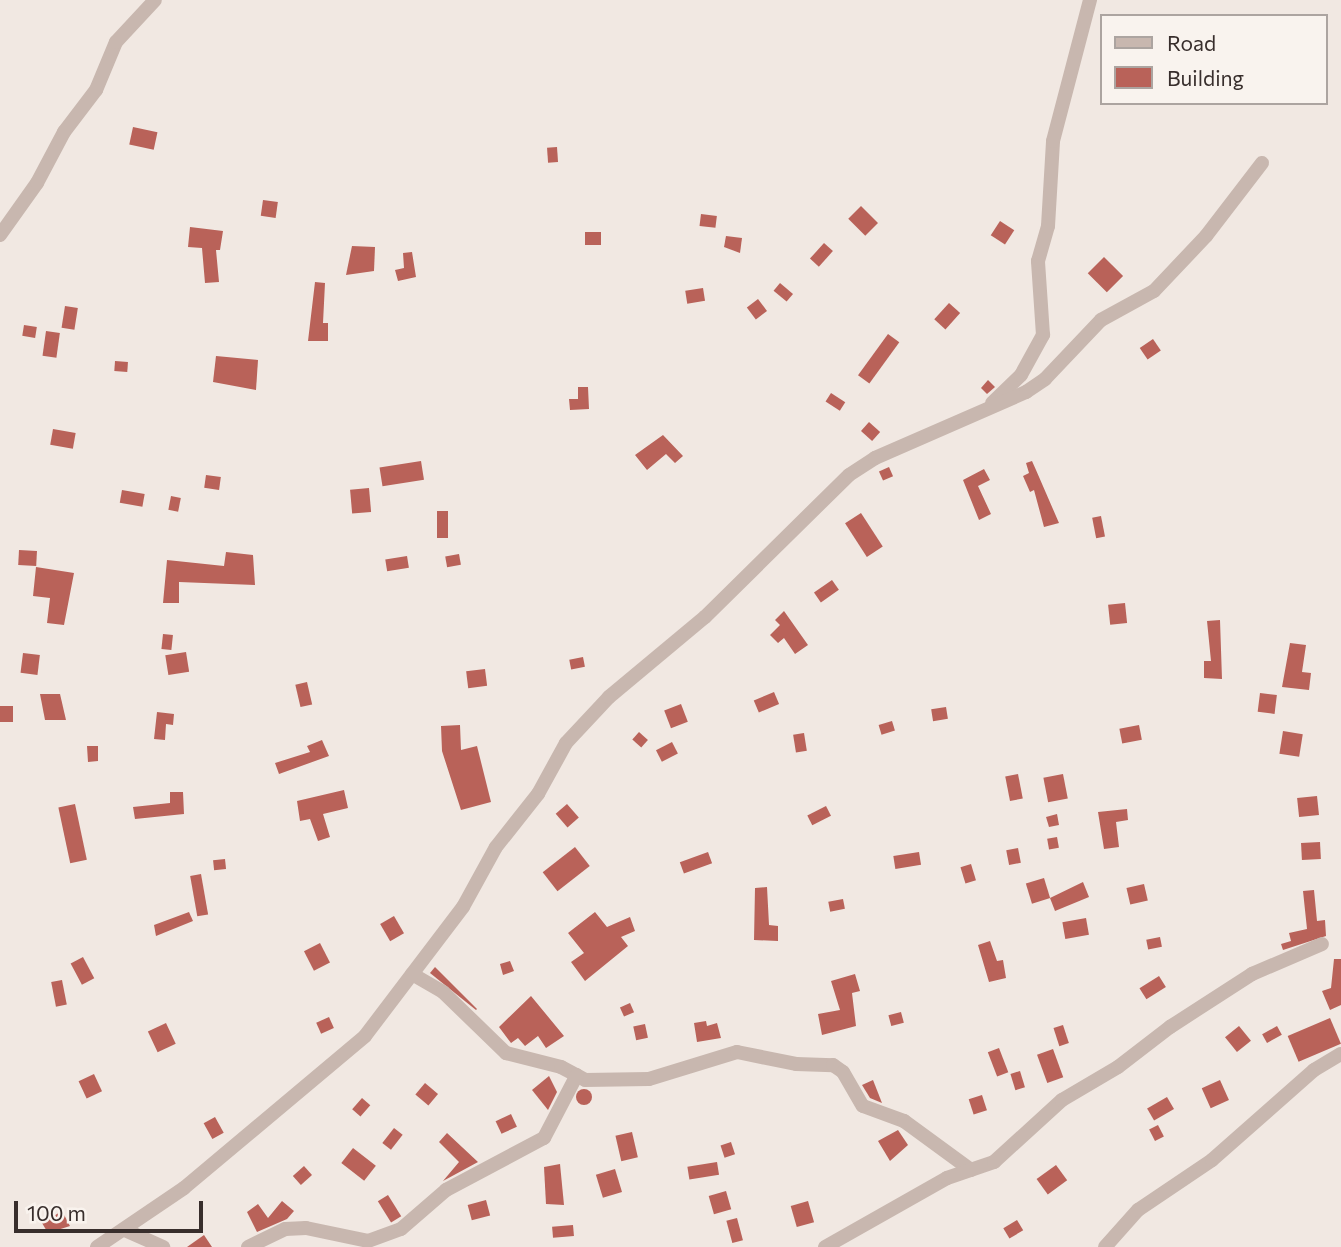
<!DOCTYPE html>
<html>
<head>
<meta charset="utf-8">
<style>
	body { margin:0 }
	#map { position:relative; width:1341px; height:1247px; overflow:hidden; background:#f1e8e2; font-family:Commissioner,sans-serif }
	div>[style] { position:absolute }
	.building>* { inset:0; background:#b96259; transform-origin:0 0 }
	.round { border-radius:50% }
	.street>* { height:14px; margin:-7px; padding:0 7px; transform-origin:7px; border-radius:7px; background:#c8b7af }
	span { translate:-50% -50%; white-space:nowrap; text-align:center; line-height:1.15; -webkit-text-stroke:7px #f9f3ee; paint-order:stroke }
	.legend { position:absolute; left:1100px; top:14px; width:228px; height:91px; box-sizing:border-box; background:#f9f3ee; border:2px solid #aca4a0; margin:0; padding:9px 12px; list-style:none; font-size:21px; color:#382e2c }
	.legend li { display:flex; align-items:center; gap:14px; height:35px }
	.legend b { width:35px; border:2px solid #aca4a0 }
	.scale { position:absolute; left:14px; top:1201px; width:189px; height:32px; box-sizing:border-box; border:4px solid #382e2c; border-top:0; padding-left:9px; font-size:21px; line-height:24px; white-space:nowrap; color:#382e2c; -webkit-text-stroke:5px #f9f3ee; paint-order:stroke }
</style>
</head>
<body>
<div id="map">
	<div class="building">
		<div style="left:133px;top:127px;width:25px;height:18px;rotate:12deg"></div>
		<div style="left:557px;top:147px;width:15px;height:10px;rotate:86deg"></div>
		<div style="left:263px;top:200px;width:15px;height:16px;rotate:8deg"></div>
		<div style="left:861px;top:206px;width:24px;height:18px;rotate:45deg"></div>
		<div style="left:701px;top:214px;width:16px;height:12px;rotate:7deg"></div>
		<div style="left:1000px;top:221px;width:17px;height:17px;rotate:33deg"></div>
		<div style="clip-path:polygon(190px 227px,223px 231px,220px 250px,216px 250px,219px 282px,205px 283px,202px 248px,188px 247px)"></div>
		<div style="left:601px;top:232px;width:13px;height:16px;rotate:90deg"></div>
		<div style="clip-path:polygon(726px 236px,742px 238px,740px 253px,724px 247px)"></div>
		<div style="left:824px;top:243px;width:12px;height:21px;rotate:42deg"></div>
		<div style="clip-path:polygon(352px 246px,375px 247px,374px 271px,346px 275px)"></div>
		<div style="clip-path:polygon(412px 252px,416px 277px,398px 281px,395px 270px,404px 268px,403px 253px)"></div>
		<div style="left:1104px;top:257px;width:27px;height:23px;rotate:45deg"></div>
		<div style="clip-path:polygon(315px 282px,325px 283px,323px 323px,328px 323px,328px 341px,308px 341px)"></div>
		<div style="left:780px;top:283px;width:17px;height:10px;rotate:40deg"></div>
		<div style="left:703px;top:288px;width:13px;height:18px;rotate:81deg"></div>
		<div style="left:758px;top:299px;width:15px;height:14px;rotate:53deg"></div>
		<div style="left:949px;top:303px;width:15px;height:22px;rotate:42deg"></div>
		<div style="left:65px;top:306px;width:13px;height:22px;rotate:9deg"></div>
		<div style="left:24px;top:325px;width:13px;height:11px;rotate:9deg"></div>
		<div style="left:46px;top:331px;width:14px;height:25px;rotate:8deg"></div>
		<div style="left:888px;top:334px;width:14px;height:51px;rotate:36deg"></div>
		<div style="left:1153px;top:339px;width:14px;height:16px;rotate:56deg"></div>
		<div style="clip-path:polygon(216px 356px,258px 360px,256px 390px,213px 382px)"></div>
		<div style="left:115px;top:361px;width:13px;height:10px;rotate:4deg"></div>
		<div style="clip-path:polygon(988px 380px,995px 387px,987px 394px,981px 388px)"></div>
		<div style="clip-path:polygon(578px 387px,588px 387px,589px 409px,570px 410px,569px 399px,578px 399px)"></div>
		<div style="left:831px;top:393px;width:17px;height:10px;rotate:33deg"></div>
		<div style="left:869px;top:422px;width:15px;height:12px;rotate:42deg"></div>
		<div style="left:53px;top:429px;width:23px;height:16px;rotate:10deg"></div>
		<div style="clip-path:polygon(663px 435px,683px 456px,675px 463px,666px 454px,647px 470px,635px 455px)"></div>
		<div style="left:421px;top:461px;width:19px;height:42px;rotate:81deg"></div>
		<div style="clip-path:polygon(1032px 461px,1036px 470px,1059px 523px,1044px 527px,1034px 490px,1030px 492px,1023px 476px,1029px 473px,1026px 463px)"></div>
		<div style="left:889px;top:467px;width:10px;height:11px;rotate:66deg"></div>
		<div style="clip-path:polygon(984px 469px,990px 480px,978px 486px,991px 514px,979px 520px,963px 480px)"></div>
		<div style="left:206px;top:475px;width:15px;height:13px;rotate:8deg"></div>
		<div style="left:369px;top:488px;width:24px;height:19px;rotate:85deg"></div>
		<div style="left:122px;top:490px;width:23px;height:13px;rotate:10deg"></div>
		<div style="left:171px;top:496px;width:10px;height:14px;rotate:11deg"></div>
		<div style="left:437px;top:511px;width:11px;height:27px"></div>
		<div style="left:861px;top:513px;width:40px;height:19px;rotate:57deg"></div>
		<div style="left:1101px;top:516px;width:21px;height:9px;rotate:79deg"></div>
		<div style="left:19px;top:550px;width:18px;height:15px;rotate:3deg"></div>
		<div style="clip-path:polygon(226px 552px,253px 555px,255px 585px,179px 582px,179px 603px,163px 603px,167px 560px,224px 566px)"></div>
		<div style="left:459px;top:554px;width:11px;height:14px;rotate:80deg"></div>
		<div style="left:407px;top:556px;width:12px;height:22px;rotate:81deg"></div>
		<div style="clip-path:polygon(36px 567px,74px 573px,64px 625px,47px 623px,50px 598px,33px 596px)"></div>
		<div style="left:832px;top:580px;width:12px;height:22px;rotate:55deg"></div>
		<div style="left:1125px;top:603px;width:20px;height:17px;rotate:84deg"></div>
		<div style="clip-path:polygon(784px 611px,808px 645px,795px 654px,784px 638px,778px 643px,770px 635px,780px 625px,775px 620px)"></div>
		<div style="clip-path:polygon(1220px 620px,1222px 679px,1204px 678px,1204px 661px,1211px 661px,1207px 621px)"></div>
		<div style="left:163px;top:634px;width:10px;height:15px;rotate:6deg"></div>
		<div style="clip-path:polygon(1290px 643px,1306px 645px,1302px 672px,1311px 673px,1309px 690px,1282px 687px)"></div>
		<div style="left:186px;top:652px;width:20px;height:21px;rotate:81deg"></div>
		<div style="left:23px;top:653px;width:17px;height:20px;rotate:7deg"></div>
		<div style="left:583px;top:657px;width:10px;height:14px;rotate:79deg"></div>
		<div style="left:485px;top:669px;width:17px;height:19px;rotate:83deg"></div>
		<div style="left:307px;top:682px;width:23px;height:12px;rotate:77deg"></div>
		<div style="left:774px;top:692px;width:13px;height:22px;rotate:67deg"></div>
		<div style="left:1260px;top:693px;width:17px;height:19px;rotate:7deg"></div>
		<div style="clip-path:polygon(40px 694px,60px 694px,66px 720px,45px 720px)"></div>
		<div style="left:681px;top:704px;width:19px;height:18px;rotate:69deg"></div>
		<div style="left:0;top:706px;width:13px;height:16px"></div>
		<div style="left:946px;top:707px;width:12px;height:15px;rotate:81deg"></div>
		<div style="clip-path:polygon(157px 712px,174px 714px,173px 725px,166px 724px,165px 740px,154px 739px)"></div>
		<div style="left:892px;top:721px;width:10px;height:14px;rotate:73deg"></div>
		<div style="clip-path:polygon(460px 725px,461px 750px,477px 746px,491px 802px,461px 810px,442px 751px,441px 726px)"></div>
		<div style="left:1139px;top:725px;width:15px;height:20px;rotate:79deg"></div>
		<div style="left:1283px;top:731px;width:20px;height:23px;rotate:9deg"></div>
		<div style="left:639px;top:732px;width:12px;height:10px;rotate:42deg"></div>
		<div style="left:804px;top:733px;width:18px;height:11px;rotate:81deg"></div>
		<div style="clip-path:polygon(322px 740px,329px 756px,279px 774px,275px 763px,310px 752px,307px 746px)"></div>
		<div style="left:672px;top:742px;width:13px;height:18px;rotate:63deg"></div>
		<div style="clip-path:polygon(87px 746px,98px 746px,98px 761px,88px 762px)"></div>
		<div style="left:1018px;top:774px;width:25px;height:13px;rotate:79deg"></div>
		<div style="left:1063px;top:774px;width:25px;height:20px;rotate:79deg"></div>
		<div style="clip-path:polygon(344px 790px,348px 808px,323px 814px,330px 837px,318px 841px,310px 819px,300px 821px,297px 801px)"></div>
		<div style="clip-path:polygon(170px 792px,183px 792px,184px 814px,135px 819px,133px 807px,170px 803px)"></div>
		<div style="left:1317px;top:796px;width:19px;height:20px;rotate:84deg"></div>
		<div style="left:75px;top:804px;width:57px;height:17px;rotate:78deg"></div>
		<div style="left:567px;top:804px;width:18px;height:15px;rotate:49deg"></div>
		<div style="left:826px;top:806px;width:11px;height:21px;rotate:63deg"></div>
		<div style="clip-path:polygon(1127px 809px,1128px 820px,1116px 822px,1119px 847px,1104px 849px,1098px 812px)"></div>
		<div style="clip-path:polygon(1057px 814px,1059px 825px,1049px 827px,1046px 817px)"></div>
		<div style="left:1057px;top:837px;width:11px;height:10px;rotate:80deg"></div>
		<div style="left:1320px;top:842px;width:17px;height:19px;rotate:87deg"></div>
		<div style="left:575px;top:847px;width:24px;height:41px;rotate:52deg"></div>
		<div style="left:1018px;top:848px;width:15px;height:12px;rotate:79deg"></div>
		<div style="left:708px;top:852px;width:12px;height:30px;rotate:70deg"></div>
		<div style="left:919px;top:852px;width:13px;height:26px;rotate:81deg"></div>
		<div style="left:225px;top:859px;width:10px;height:12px;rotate:84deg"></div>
		<div style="left:971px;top:864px;width:17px;height:11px;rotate:73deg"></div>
		<div style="left:201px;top:874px;width:41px;height:11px;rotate:80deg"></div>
		<div style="left:1044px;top:878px;width:21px;height:19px;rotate:73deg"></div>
		<div style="clip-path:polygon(1083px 882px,1089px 897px,1055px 911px,1050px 898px)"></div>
		<div style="left:1144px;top:884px;width:17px;height:18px;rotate:77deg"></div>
		<div style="clip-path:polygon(767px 887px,769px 925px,778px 926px,778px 941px,754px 940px,755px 888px)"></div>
		<div style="clip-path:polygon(1314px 890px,1317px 921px,1325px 920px,1326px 936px,1283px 950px,1281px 944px,1291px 941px,1289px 933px,1307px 929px,1303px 891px)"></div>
		<div style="left:843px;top:899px;width:10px;height:15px;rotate:79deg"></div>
		<div style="clip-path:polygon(189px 912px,193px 921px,156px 936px,154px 925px)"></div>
		<div style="clip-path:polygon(595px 912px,607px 927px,630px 917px,635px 931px,621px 937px,628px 946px,585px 981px,571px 962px,584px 953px,568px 933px)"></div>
		<div style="left:394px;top:916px;width:20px;height:16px;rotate:60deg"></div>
		<div style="left:1086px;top:918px;width:17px;height:24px;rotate:80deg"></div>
		<div style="left:1160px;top:937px;width:10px;height:14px;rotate:79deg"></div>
		<div style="clip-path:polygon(990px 941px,997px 961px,1003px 960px,1006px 978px,989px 982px,978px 945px)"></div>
		<div style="left:320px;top:943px;width:22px;height:18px;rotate:63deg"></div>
		<div style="left:83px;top:957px;width:24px;height:14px;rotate:62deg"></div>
		<div style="clip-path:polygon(1334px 959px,1341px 959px,1341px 1005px,1330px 1010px,1322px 991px,1331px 988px)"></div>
		<div style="clip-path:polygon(510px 961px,514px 971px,503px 975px,500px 964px)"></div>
		<div style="clip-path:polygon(435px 967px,477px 1009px,476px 1010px,430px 973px)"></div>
		<div style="clip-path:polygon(855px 974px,860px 991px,852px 993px,856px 1026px,822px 1035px,818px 1014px,840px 1010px,831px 981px)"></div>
		<div style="left:1159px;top:976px;width:13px;height:23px;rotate:58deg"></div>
		<div style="left:62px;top:980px;width:25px;height:11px;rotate:79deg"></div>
		<div style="clip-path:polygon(531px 996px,564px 1036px,546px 1048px,538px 1036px,525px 1046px,518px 1038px,511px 1043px,499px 1027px)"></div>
		<div style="left:630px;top:1003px;width:10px;height:11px;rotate:66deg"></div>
		<div style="left:901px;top:1012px;width:11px;height:13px;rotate:75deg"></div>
		<div style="left:329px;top:1017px;width:12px;height:14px;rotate:66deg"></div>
		<div style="left:1330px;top:1018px;width:28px;height:46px;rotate:67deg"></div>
		<div style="clip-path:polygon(706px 1021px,707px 1026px,717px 1023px,721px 1038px,697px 1042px,694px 1023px)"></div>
		<div style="left:166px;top:1023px;width:23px;height:20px;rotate:65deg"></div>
		<div style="left:645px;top:1024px;width:14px;height:12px;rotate:78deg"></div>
		<div style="left:1063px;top:1025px;width:19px;height:10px;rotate:72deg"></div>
		<div style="left:1239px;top:1026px;width:19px;height:18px;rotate:51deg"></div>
		<div style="left:1277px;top:1026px;width:10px;height:17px;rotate:61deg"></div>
		<div style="left:999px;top:1048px;width:26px;height:12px;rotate:69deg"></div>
		<div style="left:1053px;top:1049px;width:30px;height:17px;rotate:70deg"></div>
		<div style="left:1020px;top:1071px;width:17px;height:10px;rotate:73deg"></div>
		<div style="left:94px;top:1074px;width:19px;height:17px;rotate:65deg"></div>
		<div style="clip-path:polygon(549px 1076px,557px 1092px,548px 1110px,532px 1090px)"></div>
		<div style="clip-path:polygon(873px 1080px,882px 1103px,870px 1098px,862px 1085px)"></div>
		<div style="left:1220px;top:1080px;width:22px;height:20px;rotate:66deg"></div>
		<div style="left:425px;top:1083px;width:17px;height:15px;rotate:40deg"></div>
		<div class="round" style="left:576px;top:1089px;width:16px;height:16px"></div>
		<div style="left:982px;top:1095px;width:16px;height:14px;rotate:72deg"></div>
		<div style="left:1167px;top:1097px;width:14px;height:23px;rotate:60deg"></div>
		<div style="left:362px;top:1098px;width:11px;height:15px;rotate:41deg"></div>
		<div style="left:511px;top:1114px;width:14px;height:17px;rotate:65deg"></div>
		<div style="left:215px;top:1117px;width:18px;height:13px;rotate:61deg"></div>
		<div style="left:1158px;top:1125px;width:13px;height:10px;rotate:63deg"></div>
		<div style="left:394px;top:1128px;width:11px;height:19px;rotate:38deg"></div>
		<div style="clip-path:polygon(898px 1130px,908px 1145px,890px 1161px,878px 1141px)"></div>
		<div style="left:632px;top:1132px;width:26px;height:17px;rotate:77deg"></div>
		<div style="clip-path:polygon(447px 1133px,478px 1162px,443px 1181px,459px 1162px,439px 1142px)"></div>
		<div style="left:731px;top:1142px;width:13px;height:11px;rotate:72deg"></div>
		<div style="left:353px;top:1148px;width:29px;height:19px;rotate:38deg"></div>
		<div style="left:717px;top:1162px;width:13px;height:30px;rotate:81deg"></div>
		<div style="clip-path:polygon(560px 1164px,564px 1205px,546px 1204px,544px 1167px)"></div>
		<div style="left:1056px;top:1165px;width:19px;height:24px;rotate:54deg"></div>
		<div style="left:304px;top:1166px;width:12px;height:15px;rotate:48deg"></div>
		<div style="left:615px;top:1169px;width:24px;height:20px;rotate:73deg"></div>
		<div style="left:726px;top:1191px;width:19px;height:18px;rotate:74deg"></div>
		<div style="left:388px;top:1195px;width:25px;height:12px;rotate:58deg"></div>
		<div style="left:486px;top:1200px;width:16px;height:19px;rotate:75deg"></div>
		<div style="clip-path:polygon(282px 1201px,294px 1211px,287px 1219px,257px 1232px,247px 1212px,258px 1204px,268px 1218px)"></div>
		<div style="left:808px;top:1201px;width:22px;height:18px;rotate:74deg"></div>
		<div style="clip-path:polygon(62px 1211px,70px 1226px,48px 1233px,42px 1223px)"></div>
		<div style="left:737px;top:1218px;width:23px;height:11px;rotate:75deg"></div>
		<div style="left:1017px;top:1220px;width:12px;height:16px;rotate:59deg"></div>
		<div style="left:573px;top:1225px;width:11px;height:21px;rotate:85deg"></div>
		<div style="clip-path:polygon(204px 1235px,212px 1247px,187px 1247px)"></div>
	</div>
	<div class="street">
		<div style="left:0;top:235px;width:64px;rotate:-54.6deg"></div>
		<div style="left:37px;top:183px;width:58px;rotate:-62.1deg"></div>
		<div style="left:64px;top:132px;width:53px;rotate:-52.7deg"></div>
		<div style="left:96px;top:90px;width:52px;rotate:-67.4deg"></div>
		<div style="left:116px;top:42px;width:57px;rotate:-47.1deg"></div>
		<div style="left:992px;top:403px;width:40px;rotate:-44deg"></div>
		<div style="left:1021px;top:375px;width:46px;rotate:-61.2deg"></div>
		<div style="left:1043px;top:335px;width:74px;rotate:-93.9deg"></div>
		<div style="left:1038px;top:261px;width:36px;rotate:-74deg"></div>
		<div style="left:1048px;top:226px;width:85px;rotate:-86.6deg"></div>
		<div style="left:1053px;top:141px;width:146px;rotate:-75.3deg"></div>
		<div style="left:412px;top:974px;width:36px;rotate:30deg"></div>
		<div style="left:443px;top:992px;width:88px;rotate:44.1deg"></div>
		<div style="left:506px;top:1053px;width:57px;rotate:14.3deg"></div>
		<div style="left:561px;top:1067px;width:27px;rotate:28deg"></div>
		<div style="left:585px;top:1080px;width:64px;rotate:-0.9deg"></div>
		<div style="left:649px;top:1079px;width:92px;rotate:-17.1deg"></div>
		<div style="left:737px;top:1052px;width:60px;rotate:11.5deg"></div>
		<div style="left:796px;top:1064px;width:37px;rotate:2deg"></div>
		<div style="left:833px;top:1065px;width:12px;rotate:35deg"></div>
		<div style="left:843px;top:1072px;width:39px;rotate:60deg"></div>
		<div style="left:863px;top:1106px;width:44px;rotate:20.1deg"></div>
		<div style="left:904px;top:1121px;width:83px;rotate:36.2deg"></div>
		<div style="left:125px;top:1230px;width:42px;rotate:24.1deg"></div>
		<div style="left:97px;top:1247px;width:105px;rotate:-34.1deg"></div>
		<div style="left:184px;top:1188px;width:236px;rotate:-40deg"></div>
		<div style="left:365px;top:1036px;width:162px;rotate:-52.8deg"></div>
		<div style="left:463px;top:907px;width:68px;rotate:-61.2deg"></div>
		<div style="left:496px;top:847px;width:68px;rotate:-51.6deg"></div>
		<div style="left:538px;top:794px;width:58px;rotate:-61.2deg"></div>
		<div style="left:566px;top:743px;width:63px;rotate:-46.9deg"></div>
		<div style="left:609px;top:697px;width:125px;rotate:-39.8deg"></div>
		<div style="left:705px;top:617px;width:202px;rotate:-44.6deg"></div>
		<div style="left:849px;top:475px;width:31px;rotate:-33deg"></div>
		<div style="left:875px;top:458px;width:165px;rotate:-23.6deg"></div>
		<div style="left:1026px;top:392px;width:23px;rotate:-34deg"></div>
		<div style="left:1045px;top:379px;width:81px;rotate:-46.5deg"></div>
		<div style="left:1101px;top:320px;width:60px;rotate:-28.7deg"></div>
		<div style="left:1154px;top:291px;width:76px;rotate:-46.6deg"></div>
		<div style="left:1206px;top:236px;width:92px;rotate:-52.5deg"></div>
		<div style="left:248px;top:1247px;width:41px;rotate:-25.9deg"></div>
		<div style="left:285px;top:1229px;width:21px;rotate:-3deg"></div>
		<div style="left:306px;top:1228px;width:63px;rotate:11.8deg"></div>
		<div style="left:368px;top:1241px;width:35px;rotate:-20deg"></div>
		<div style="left:401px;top:1229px;width:60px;rotate:-40.9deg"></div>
		<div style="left:446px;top:1190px;width:111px;rotate:-28deg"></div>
		<div style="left:544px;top:1138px;width:71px;rotate:-62.4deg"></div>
		<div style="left:825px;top:1247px;width:140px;rotate:-29.5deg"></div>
		<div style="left:947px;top:1178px;width:50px;rotate:-18.8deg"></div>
		<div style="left:994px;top:1162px;width:92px;rotate:-42.4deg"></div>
		<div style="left:1062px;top:1100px;width:65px;rotate:-30.5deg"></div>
		<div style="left:1118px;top:1067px;width:66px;rotate:-37.6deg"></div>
		<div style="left:1170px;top:1027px;width:98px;rotate:-32.9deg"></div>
		<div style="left:1252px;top:974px;width:76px;rotate:-23.2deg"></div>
		<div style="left:1105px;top:1247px;width:50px;rotate:-48.3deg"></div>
		<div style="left:1138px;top:1210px;width:89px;rotate:-34deg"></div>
		<div style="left:1212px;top:1160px;width:136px;rotate:-41.4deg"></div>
		<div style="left:1314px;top:1070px;width:31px;rotate:-31deg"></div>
	</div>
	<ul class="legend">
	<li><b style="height:9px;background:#c8b7af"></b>Road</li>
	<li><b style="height:19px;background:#b96259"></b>Building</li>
	</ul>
	<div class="scale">100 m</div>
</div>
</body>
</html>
